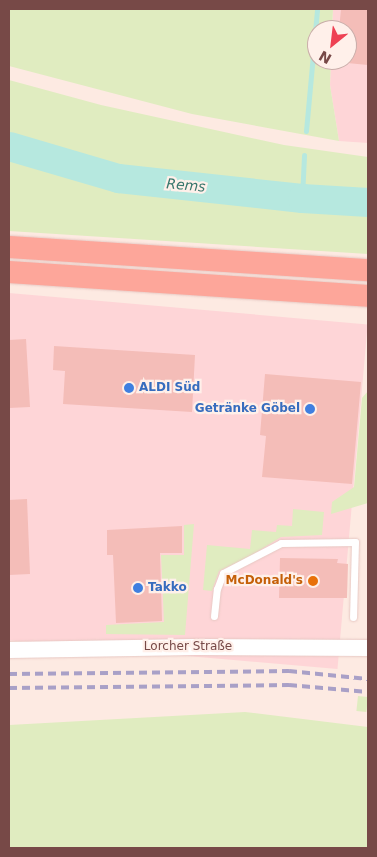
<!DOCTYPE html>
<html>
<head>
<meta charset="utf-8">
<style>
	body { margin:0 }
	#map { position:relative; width:377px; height:857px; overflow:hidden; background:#fdeae2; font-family:"DejaVu Sans",sans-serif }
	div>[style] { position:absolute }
	.commercial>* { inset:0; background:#fed5d7; transform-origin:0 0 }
	.green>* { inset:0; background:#e0ecc0; transform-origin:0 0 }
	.stream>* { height:5px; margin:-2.5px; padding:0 2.5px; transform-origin:2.5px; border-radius:2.5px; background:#b6e8df }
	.river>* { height:29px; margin:-14.5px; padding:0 14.5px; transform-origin:14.5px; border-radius:14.5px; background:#b6e8df }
	.building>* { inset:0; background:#f4bdb8 }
	.roads { filter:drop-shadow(0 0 1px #e7c8c3) drop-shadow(0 0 1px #e7c8c3) }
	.service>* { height:7px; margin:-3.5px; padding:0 3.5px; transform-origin:3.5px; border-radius:3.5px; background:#fff }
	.tertiary>* { height:16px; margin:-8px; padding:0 8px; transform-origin:8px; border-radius:8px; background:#fff }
	.trunk>* { height:22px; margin:-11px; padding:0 11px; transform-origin:11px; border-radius:11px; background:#fda69a }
	.rail>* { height:4px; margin-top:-2px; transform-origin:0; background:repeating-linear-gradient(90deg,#a9a0c7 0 8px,transparent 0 13px) }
	.dots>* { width:14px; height:14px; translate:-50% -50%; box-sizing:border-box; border:2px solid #fff0ea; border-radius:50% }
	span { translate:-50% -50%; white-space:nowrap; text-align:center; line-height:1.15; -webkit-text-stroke:4.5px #fff0ea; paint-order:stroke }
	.shop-label { font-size:12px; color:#366cbe; font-weight:700 }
	.left { translate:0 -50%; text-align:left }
	.right { translate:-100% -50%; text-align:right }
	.food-label { font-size:12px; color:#c56008; font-weight:700 }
	.street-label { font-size:12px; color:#774947 }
	.water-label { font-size:14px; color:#38766c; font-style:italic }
	.frame { position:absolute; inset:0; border:10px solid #774947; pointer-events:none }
	.north { position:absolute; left:307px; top:20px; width:50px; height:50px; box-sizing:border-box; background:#fff0ea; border:1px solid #c9ada9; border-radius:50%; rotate:209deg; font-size:14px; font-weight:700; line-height:20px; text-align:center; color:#774947 }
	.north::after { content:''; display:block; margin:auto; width:18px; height:22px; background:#ee4153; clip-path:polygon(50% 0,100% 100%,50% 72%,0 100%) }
</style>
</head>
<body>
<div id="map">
	<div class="commercial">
		<div style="clip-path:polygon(333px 9px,368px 9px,368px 143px,339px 141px,330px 85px,331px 60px,347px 60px,347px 30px,332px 30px)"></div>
		<div style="left:9px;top:293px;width:360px;height:346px;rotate:5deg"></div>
	</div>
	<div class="green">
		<div style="clip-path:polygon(9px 9px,333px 9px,332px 30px,317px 30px,317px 60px,331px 60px,330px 85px,339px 141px,192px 114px,9px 66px)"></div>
		<div style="clip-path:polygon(9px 80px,101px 105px,284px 145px,368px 157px,368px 254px,9px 231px)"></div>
		<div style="clip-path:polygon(368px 391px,368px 503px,331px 514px,332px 502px,354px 487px,362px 398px)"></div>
		<div style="clip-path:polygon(293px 509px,324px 512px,322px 535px,281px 537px,247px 558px,219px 571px,212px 591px,203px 590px,207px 545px,250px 549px,252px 530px,276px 532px,277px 525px,292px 526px)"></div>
		<div style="clip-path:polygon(194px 524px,185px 635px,106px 634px,106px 625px,164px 622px,161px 555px,184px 555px,184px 525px)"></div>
		<div style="left:358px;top:696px;width:10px;height:15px;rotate:6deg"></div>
		<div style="clip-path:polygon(245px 712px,368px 727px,368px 848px,9px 848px,9px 725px)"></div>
	</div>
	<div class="stream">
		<div style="left:306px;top:131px;width:122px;rotate:-84.8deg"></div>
		<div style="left:302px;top:198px;width:43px;rotate:-87.3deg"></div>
	</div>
	<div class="river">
		<div style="left:9px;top:146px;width:114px;rotate:16.4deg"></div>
		<div style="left:118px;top:178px;width:185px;rotate:6.2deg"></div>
		<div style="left:302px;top:198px;width:66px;rotate:3.5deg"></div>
	</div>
	<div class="building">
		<div style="clip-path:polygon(341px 9px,368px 9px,368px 65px,347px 63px,347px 30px,339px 30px)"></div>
		<div style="clip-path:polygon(26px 339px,30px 407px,9px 408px,9px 340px)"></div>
		<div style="clip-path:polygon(54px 346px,195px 355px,192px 412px,63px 404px,65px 371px,53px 370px)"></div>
		<div style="clip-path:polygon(265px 374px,361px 382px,352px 484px,262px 477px,266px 436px,260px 435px)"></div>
		<div style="clip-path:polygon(27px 499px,30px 574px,9px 575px,9px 500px)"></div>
		<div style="clip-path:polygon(182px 526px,182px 553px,160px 553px,162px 621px,116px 623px,113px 555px,107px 555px,107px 530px)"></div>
		<div style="clip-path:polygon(280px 558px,338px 559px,337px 563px,348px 564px,347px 598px,279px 598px)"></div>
	</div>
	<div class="roads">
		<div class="service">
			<div style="left:214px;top:616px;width:27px;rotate:-84deg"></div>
			<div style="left:217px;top:589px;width:17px;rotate:-69deg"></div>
			<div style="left:223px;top:573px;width:65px;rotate:-27.3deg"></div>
			<div style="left:281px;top:543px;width:74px;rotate:-0.8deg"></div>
			<div style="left:355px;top:542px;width:75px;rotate:91.5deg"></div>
		</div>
		<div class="tertiary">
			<div style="left:9px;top:650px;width:187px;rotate:-0.9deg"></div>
			<div style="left:196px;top:647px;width:172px;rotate:0.3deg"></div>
		</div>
		<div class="trunk">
			<div style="left:9px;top:247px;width:360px;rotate:3.7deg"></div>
			<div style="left:9px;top:272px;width:360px;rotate:3.8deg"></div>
		</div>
	</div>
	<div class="rail">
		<div style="left:9px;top:674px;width:280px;rotate:-0.6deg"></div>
		<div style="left:289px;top:671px;width:79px;rotate:5.8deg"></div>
		<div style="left:9px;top:688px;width:280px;rotate:-0.6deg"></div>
		<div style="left:289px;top:685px;width:79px;rotate:5.1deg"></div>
	</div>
	<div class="dots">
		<div style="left:129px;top:388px;background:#3f7fe0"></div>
		<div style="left:310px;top:409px;background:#3f7fe0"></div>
		<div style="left:313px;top:581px;background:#e8710a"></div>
		<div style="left:138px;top:588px;background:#3f7fe0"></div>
	</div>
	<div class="shop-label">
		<span class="left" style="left:139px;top:388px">ALDI Süd</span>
		<span class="right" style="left:300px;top:409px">Getränke Göbel</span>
		<span class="left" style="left:148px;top:588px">Takko</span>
	</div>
	<div class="food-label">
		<span class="right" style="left:303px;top:581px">McDonald's</span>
	</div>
	<div class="street-label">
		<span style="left:188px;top:647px">Lorcher Straße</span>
	</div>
	<div class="water-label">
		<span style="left:186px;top:185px;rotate:5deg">Rems</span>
	</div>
	<div class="frame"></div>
	<div class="north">N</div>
</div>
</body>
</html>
